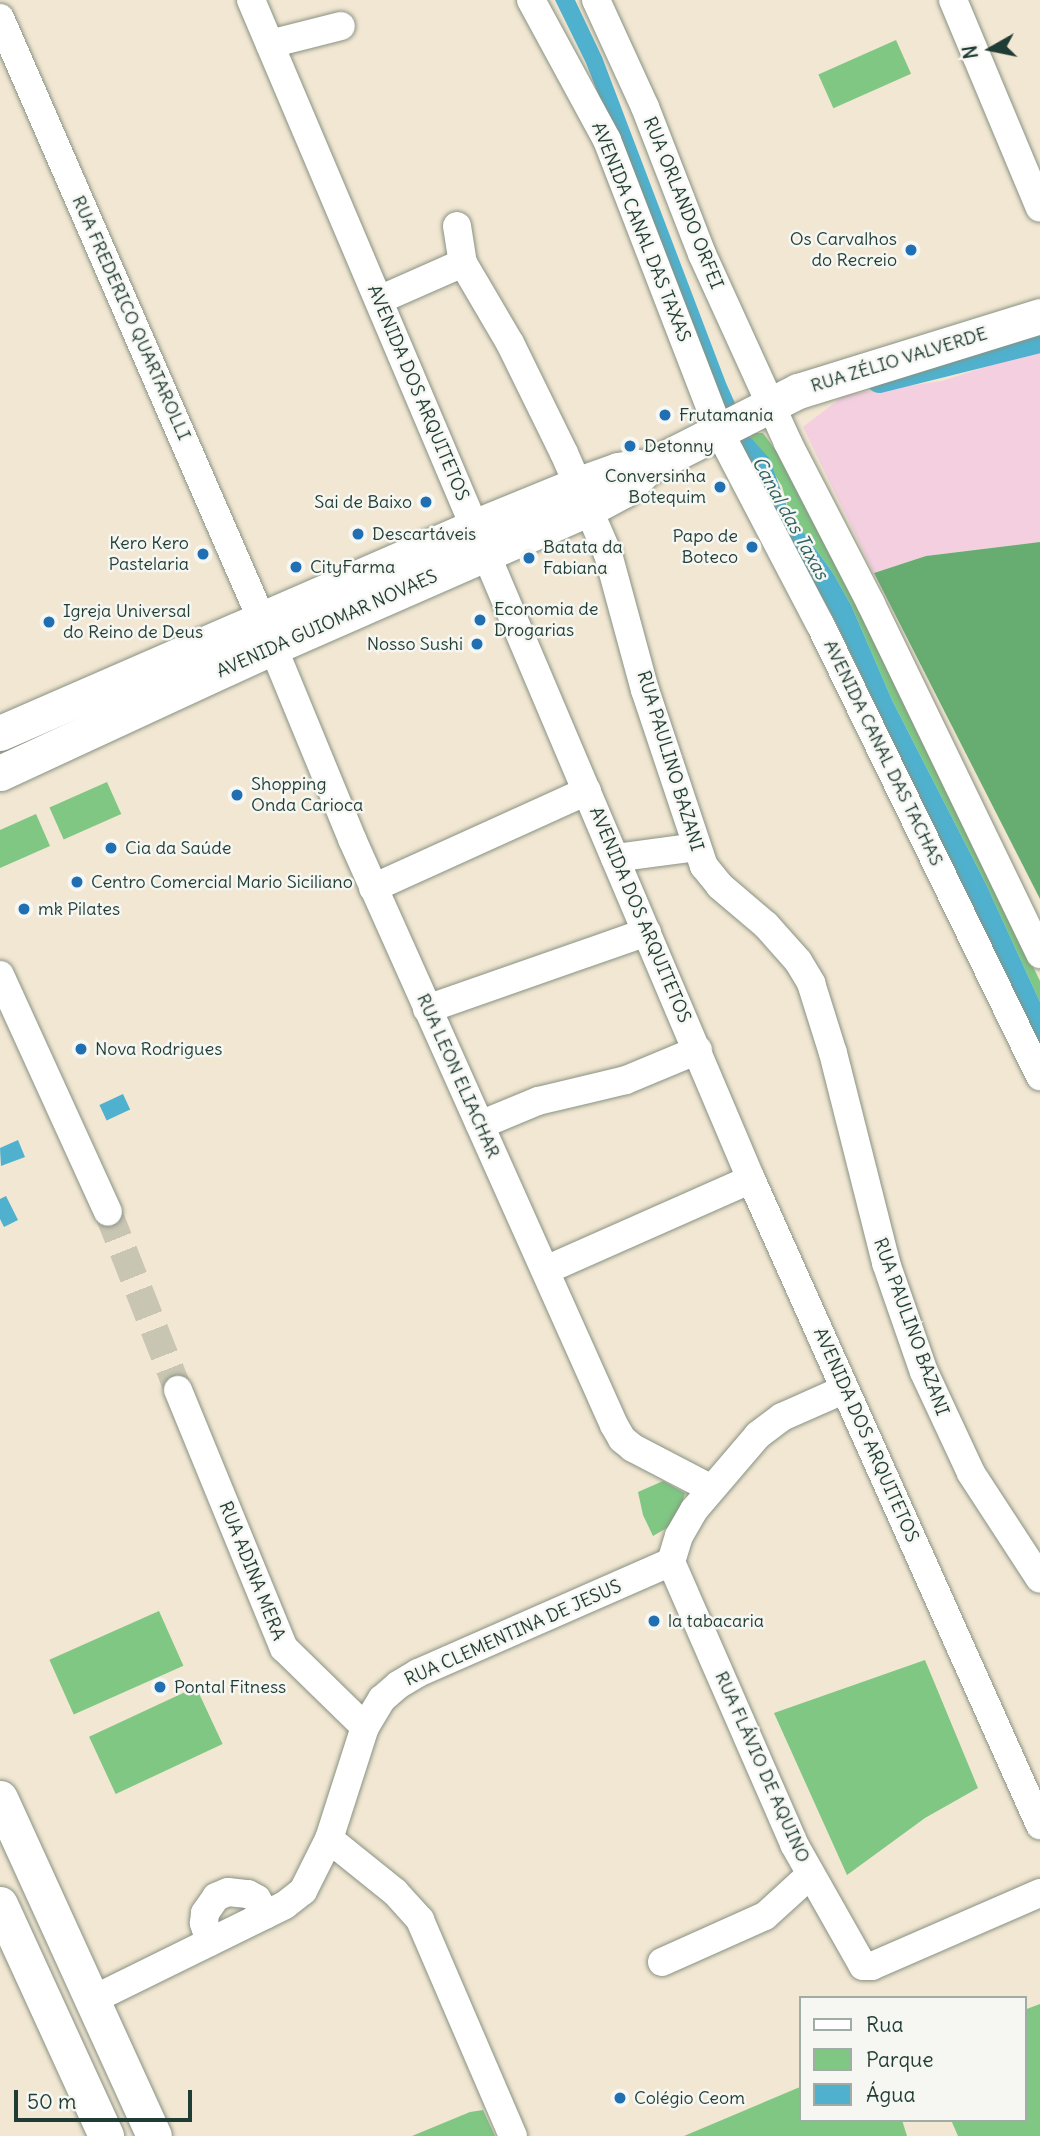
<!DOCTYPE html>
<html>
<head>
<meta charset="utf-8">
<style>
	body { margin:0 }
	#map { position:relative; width:1040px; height:2136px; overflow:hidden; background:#f2e7d2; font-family:Delius,sans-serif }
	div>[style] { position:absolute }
	.built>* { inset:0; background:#f3cfe0 }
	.green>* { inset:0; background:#7fc783; transform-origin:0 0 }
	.forest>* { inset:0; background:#67ac71 }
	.water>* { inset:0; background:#4fb1ce; transform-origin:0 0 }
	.canal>* { height:24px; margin:-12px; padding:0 12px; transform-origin:12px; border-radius:12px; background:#4fb1ce }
	.minor-tunnel>* { height:28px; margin-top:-14px; transform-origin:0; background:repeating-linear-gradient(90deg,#c8c5b2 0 28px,transparent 0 42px) }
	.roads { filter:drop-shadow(0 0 2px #889283) drop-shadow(0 0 2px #889283) }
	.minor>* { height:28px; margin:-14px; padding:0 14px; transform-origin:14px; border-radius:14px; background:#fff }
	.tertiary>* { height:35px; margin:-17.5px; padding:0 17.5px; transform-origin:17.5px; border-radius:17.5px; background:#fff }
	.dots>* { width:19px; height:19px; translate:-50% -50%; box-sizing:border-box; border:4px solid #f6f6f2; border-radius:50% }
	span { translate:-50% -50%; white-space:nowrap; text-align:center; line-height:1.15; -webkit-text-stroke:5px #f6f6f2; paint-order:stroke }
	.street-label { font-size:18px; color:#1f3d34 }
	.poi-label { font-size:18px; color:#1f3d34 }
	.right { translate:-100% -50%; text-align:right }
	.left { translate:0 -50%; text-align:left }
	.water-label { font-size:19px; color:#2d6062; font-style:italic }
	.legend { position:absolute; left:799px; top:1996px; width:228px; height:126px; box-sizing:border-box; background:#f6f6f2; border:2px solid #a0aca6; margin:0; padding:9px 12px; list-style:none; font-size:21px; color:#1f3d34 }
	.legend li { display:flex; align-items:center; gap:14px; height:35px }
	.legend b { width:35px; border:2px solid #a0aca6 }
	.north { position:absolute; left:956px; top:14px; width:70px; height:70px; -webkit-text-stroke:5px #f6f6f2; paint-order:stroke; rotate:261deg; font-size:19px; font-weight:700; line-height:28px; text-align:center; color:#1f3d34 }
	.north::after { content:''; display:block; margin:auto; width:24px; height:32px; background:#1f3d34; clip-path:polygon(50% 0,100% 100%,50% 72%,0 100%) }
	.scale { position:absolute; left:14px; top:2090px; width:178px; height:32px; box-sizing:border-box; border:4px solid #1f3d34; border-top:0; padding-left:9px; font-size:21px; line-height:24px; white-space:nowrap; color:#1f3d34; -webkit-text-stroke:5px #f6f6f2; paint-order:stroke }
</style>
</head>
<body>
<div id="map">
	<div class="built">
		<div style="clip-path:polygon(1040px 349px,1040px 542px,926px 556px,874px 573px,803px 427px,845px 395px,942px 381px)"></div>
	</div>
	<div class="green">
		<div style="left:896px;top:40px;width:37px;height:85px;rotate:66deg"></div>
		<div style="clip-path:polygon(752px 433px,763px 433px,779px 455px,840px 572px,1040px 981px,1040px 1002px,986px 884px,893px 702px,851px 605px,833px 573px,789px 512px,782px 486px,750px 437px)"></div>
		<div style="left:107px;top:782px;width:35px;height:63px;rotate:66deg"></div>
		<div style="clip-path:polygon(36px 814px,50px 846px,0 868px,0 830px)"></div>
		<div style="clip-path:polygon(663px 1481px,685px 1493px,677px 1522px,653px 1536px,643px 1515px,638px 1492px)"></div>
		<div style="left:159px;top:1611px;width:60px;height:120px;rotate:66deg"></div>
		<div style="clip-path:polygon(925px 1660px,978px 1788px,925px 1818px,847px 1875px,774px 1713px)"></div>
		<div style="left:196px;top:1687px;width:63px;height:118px;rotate:65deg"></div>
		<div style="clip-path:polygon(1040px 2004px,1040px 2136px,958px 2136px,951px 2120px,1024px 2120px,1024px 2010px)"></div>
		<div style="clip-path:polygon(800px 2087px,800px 2120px,902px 2120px,907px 2136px,684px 2136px)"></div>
		<div style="clip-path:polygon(483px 2110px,495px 2136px,412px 2136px,470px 2112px)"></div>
	</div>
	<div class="forest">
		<div style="clip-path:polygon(1040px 542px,1040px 899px,874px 573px,926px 556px)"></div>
	</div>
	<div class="water">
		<div style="clip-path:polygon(555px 0,575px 0,602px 57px,726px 383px,750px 437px,769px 458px,789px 512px,833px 573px,851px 605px,893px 702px,986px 884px,1040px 1002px,1040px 1049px,835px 621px,751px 468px,742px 460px,586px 63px)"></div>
		<div style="left:123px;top:1094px;width:17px;height:26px;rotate:65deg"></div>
		<div style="clip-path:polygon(18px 1140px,25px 1157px,1px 1166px,0 1148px)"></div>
		<div style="clip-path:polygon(6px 1196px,18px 1220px,4px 1227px,0 1219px,0 1199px)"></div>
	</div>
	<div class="canal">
		<div style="left:879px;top:381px;width:166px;rotate:-14deg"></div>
	</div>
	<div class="minor-tunnel">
		<div style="left:108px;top:1212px;width:191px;rotate:68.5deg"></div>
	</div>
	<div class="roads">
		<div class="minor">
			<div style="left:251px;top:0;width:1281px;rotate:67.02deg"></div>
			<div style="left:751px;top:1179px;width:708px;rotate:65.9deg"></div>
			<div style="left:531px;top:0;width:159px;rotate:61.5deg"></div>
			<div style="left:607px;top:140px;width:314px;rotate:68.9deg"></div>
			<div style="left:720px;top:433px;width:216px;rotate:62.4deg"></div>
			<div style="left:820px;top:624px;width:503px;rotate:64.05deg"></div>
			<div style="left:596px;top:0;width:118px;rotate:65.4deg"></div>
			<div style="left:645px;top:107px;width:158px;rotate:68.8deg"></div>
			<div style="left:702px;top:254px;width:208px;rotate:65.5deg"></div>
			<div style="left:788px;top:443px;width:181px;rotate:62.7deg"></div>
			<div style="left:871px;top:604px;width:389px;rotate:64.2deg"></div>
			<div style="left:953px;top:0;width:225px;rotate:67.3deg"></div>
			<div style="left:0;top:18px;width:654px;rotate:66.49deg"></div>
			<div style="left:261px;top:618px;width:239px;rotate:67.6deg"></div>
			<div style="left:352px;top:839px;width:642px;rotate:65.91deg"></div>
			<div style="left:614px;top:1425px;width:16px;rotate:60deg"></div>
			<div style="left:622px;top:1439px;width:14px;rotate:39deg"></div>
			<div style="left:633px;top:1448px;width:87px;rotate:27.5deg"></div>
			<div style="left:270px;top:44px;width:73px;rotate:-14.2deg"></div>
			<div style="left:457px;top:226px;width:37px;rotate:81deg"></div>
			<div style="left:463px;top:263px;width:93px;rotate:59.6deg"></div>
			<div style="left:510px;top:343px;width:123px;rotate:63.9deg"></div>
			<div style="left:564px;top:453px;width:110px;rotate:66.5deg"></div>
			<div style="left:608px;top:554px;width:141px;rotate:74.8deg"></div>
			<div style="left:645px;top:690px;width:186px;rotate:71.5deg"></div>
			<div style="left:704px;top:866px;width:26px;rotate:51deg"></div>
			<div style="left:720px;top:886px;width:60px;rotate:40.3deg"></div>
			<div style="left:766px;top:925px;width:48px;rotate:48.4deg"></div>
			<div style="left:798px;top:961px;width:26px;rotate:59deg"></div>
			<div style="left:811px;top:983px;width:73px;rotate:72.6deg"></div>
			<div style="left:833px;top:1053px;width:217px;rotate:75.8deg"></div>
			<div style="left:886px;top:1263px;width:115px;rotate:70.8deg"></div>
			<div style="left:924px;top:1372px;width:111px;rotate:65deg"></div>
			<div style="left:971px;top:1473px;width:126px;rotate:56.9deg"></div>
			<div style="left:379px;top:300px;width:92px;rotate:-23.8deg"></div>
			<div style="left:615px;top:858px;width:82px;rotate:-7.7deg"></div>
			<div style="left:373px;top:888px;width:235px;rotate:-24.4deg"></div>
			<div style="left:0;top:975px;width:260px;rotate:65.5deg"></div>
			<div style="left:427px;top:1009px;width:233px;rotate:-19.3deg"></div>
			<div style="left:480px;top:1125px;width:63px;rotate:-22.5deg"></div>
			<div style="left:538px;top:1101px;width:90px;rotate:-13.4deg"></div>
			<div style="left:626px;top:1080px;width:78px;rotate:-22.6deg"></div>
			<div style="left:546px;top:1270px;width:224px;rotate:-23.9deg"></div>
			<div style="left:178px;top:1390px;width:279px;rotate:67.7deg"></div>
			<div style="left:284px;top:1648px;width:113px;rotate:44.3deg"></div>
			<div style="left:671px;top:1562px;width:308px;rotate:66.4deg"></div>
			<div style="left:794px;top:1844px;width:140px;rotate:60.5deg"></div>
			<div style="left:863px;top:1966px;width:9px"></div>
			<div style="left:872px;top:1966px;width:183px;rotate:-23.5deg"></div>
			<div style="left:329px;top:1839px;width:85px;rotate:38.8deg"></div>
			<div style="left:395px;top:1892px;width:38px;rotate:48deg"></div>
			<div style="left:420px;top:1920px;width:235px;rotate:66.7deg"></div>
			<div style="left:210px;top:1942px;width:20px;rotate:-108deg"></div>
			<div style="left:204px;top:1923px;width:10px;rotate:-84deg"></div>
			<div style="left:205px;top:1913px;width:19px;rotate:-55deg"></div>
			<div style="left:216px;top:1897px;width:13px;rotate:-23deg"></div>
			<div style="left:228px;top:1892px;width:20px;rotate:6deg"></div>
			<div style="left:248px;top:1894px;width:10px;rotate:29deg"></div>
			<div style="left:257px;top:1899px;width:18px;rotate:61deg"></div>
			<div style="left:662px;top:1962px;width:113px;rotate:-24.1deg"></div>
			<div style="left:765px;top:1916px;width:61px;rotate:-42.3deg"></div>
			<div style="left:92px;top:2000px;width:215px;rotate:-26.2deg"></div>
			<div style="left:285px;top:1905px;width:23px;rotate:-38deg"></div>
			<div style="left:303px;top:1891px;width:58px;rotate:-63.4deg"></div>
			<div style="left:329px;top:1839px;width:118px;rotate:-72.2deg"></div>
			<div style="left:365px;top:1727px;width:33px;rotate:-59deg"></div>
			<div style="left:382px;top:1699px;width:21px;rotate:-41deg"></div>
			<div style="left:398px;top:1685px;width:23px;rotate:-31deg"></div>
			<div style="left:418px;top:1673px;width:276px;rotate:-23.7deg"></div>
			<div style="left:671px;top:1562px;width:27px;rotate:-73deg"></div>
			<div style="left:679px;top:1536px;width:30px;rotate:-60deg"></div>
			<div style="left:694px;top:1510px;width:99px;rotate:-49.5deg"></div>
			<div style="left:758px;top:1435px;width:30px;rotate:-37deg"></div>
			<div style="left:782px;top:1417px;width:67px;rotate:-23.9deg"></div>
		</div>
		<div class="tertiary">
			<div style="left:0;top:733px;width:517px;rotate:-23.49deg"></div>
			<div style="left:474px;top:527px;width:113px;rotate:-22.3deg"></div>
			<div style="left:579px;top:484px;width:41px;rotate:-19.7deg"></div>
			<div style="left:618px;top:470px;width:20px;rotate:-9deg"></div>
			<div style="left:0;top:773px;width:301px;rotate:-24.8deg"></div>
			<div style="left:273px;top:647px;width:346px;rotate:-23.7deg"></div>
			<div style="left:590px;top:508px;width:38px;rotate:-28deg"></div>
			<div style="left:624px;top:490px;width:33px;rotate:-44deg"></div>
			<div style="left:648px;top:467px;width:168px;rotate:-26.9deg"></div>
			<div style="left:798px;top:391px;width:253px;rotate:-17.2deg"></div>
			<div style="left:0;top:1798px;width:371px;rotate:65.5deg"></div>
			<div style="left:0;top:1904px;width:255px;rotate:65.4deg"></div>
		</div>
	</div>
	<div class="dots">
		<div style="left:911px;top:250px;background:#1f6fb2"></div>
		<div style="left:665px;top:415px;background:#1f6fb2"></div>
		<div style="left:630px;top:446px;background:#1f6fb2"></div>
		<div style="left:720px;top:487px;background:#1f6fb2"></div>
		<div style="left:426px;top:502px;background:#1f6fb2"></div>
		<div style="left:358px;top:534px;background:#1f6fb2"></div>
		<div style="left:752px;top:547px;background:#1f6fb2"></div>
		<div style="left:203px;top:554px;background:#1f6fb2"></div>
		<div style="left:529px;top:558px;background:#1f6fb2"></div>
		<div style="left:296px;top:567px;background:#1f6fb2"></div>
		<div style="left:480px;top:620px;background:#1f6fb2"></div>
		<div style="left:49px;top:622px;background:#1f6fb2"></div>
		<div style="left:477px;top:644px;background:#1f6fb2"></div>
		<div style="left:237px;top:795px;background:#1f6fb2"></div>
		<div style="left:111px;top:848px;background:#1f6fb2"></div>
		<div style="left:77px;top:882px;background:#1f6fb2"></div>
		<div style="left:24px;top:909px;background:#1f6fb2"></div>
		<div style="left:81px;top:1049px;background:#1f6fb2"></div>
		<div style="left:654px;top:1621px;background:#1f6fb2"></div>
		<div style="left:160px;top:1687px;background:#1f6fb2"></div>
		<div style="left:620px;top:2098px;background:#1f6fb2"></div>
	</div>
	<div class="street-label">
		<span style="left:683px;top:203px;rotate:68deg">RUA ORLANDO ORFEI</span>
		<span style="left:641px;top:232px;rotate:68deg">AVENIDA CANAL DAS TAXAS</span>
		<span style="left:131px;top:318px;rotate:66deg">RUA FREDERICO QUARTAROLLI</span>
		<span style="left:899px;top:360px;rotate:-17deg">RUA ZÉLIO VALVERDE</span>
		<span style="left:418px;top:393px;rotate:67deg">AVENIDA DOS ARQUITETOS</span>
		<span style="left:327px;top:624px;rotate:-24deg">AVENIDA GUIOMAR NOVAES</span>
		<span style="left:883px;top:753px;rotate:64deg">AVENIDA CANAL DAS TACHAS</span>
		<span style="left:670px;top:761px;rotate:73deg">RUA PAULINO BAZANI</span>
		<span style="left:640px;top:915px;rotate:67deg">AVENIDA DOS ARQUITETOS</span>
		<span style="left:458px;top:1076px;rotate:66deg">RUA LEON ELIACHAR</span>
		<span style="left:911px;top:1327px;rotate:70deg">RUA PAULINO BAZANI</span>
		<span style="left:866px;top:1435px;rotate:66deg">AVENIDA DOS ARQUITETOS</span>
		<span style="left:252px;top:1571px;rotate:68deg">RUA ADINA MERA</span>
		<span style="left:513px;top:1633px;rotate:-24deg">RUA CLEMENTINA DE JESUS</span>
		<span style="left:762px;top:1767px;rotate:66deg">RUA FLÁVIO DE AQUINO</span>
	</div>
	<div class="poi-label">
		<span class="right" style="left:897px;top:250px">Os Carvalhos<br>do Recreio</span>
		<span class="left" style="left:679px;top:415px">Frutamania</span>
		<span class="left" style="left:644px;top:446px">Detonny</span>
		<span class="right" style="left:706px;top:487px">Conversinha<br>Botequim</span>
		<span class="right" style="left:412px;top:502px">Sai de Baixo</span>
		<span class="left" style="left:372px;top:534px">Descartáveis</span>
		<span class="right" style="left:738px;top:547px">Papo de<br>Boteco</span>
		<span class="right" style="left:189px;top:554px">Kero Kero<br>Pastelaria</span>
		<span class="left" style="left:543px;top:558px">Batata da<br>Fabiana</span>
		<span class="left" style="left:310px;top:567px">CityFarma</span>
		<span class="left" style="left:494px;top:620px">Economia de<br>Drogarias</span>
		<span class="left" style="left:63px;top:622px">Igreja Universal<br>do Reino de Deus</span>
		<span class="right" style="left:463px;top:644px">Nosso Sushi</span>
		<span class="left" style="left:251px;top:795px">Shopping<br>Onda Carioca</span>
		<span class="left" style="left:125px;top:848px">Cia da Saúde</span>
		<span class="left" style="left:91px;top:882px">Centro Comercial Mario Siciliano</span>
		<span class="left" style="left:38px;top:909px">mk Pilates</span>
		<span class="left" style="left:95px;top:1049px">Nova Rodrigues</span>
		<span class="left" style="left:668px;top:1621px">la tabacaria</span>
		<span class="left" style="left:174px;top:1687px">Pontal Fitness</span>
		<span class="left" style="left:634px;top:2098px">Colégio Ceom</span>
	</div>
	<div class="water-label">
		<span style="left:790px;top:518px;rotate:61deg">Canal das Taxas</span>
	</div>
	<ul class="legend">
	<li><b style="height:9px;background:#fff"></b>Rua</li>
	<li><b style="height:19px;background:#7fc783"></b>Parque</li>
	<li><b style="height:19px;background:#4fb1ce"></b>Água</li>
	</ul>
	<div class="north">N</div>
	<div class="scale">50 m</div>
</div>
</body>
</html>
